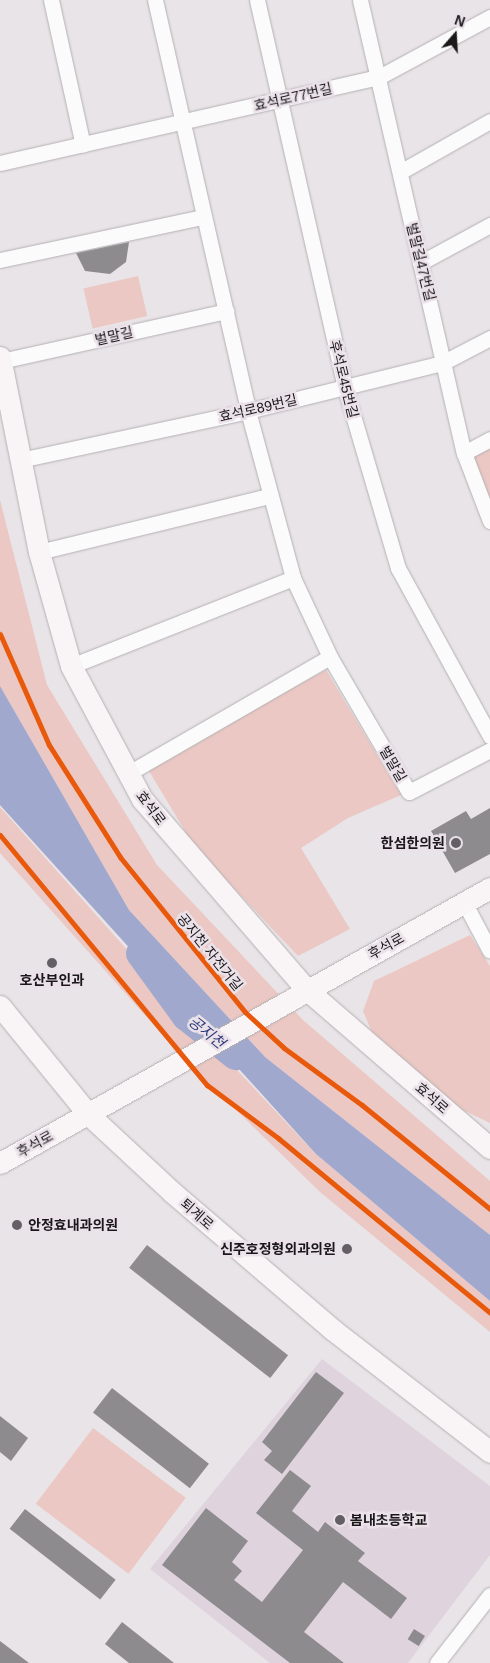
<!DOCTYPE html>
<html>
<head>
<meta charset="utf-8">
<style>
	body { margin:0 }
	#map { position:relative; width:490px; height:1663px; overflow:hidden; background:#e9e4e8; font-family:Helvetica,"Noto Sans KR",sans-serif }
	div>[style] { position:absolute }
	.built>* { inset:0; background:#dfd4dd }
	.green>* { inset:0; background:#ebc8c3; transform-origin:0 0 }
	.water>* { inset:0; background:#a0a8cd }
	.river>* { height:29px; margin:-14.5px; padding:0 14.5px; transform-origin:14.5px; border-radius:14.5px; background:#a0a8cd }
	.building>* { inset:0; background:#8e8b8e; transform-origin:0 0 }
	.roads { filter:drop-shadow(0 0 1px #b4b0b3) drop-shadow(0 0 1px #b4b0b3) }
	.street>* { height:15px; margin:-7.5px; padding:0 7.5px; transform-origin:7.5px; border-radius:7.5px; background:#fcfbfc }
	.secondary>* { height:21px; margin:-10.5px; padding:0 10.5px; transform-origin:10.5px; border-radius:10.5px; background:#f9f5f6 }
	.cycleway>* { height:5px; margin:-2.5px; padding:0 2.5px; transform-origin:2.5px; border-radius:2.5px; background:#e8590c }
	.dots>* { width:14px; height:14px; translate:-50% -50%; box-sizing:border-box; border:2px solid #ebe2e9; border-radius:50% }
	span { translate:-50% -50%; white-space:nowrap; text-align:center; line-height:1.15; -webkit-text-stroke:5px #ebe2e9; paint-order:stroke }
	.street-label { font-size:14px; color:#1b181a }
	.poi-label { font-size:14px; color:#1b181a; font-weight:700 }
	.right { translate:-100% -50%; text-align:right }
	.left { translate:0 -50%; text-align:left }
	.water-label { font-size:15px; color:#2e3a7a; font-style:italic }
	.north { position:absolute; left:430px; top:10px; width:50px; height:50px; -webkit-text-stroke:4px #ebe2e9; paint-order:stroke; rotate:19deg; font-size:14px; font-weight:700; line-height:20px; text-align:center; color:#1b181a }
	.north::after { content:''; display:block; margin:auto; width:18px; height:22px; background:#1b181a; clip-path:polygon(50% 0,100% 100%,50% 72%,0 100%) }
</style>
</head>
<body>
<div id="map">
	<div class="built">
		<div style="clip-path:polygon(322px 1359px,490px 1486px,490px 1555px,408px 1663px,270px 1663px,150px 1569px)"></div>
	</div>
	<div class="green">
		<div style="left:138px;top:276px;width:41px;height:56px;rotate:77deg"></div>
		<div style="clip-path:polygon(490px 448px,490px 507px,472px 458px)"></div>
		<div style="clip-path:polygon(0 500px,47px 685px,157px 865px,303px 1020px,490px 1181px,490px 1235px,265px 1057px,129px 910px,0 686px)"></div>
		<div style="clip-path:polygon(326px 670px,401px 795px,348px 818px,301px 848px,350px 929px,298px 956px,194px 846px,146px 766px)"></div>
		<div style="clip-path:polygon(0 807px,186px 1016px,316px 1154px,490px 1301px,490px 1332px,320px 1192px,184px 1059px,0 853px)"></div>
		<div style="clip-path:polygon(470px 935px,490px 966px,490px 1123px,461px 1109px,374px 1037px,363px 1011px,374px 981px)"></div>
		<div style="left:93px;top:1428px;width:116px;height:95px;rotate:37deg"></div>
	</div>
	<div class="water">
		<div style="clip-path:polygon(0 686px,129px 910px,265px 1057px,490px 1235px,490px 1301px,316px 1154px,0 805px)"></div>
	</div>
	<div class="river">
		<div style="left:140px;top:953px;width:78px;rotate:53.9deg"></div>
		<div style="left:186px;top:1016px;width:63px;rotate:38.5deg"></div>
	</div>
	<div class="building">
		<div style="clip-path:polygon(129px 242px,126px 262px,110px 274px,85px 271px,76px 253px)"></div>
		<div style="clip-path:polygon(490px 808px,490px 854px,455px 873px,431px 831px,466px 811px,471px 819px)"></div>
		<div style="left:147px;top:1245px;width:179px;height:29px;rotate:38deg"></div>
		<div style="clip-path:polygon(316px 1372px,344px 1393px,282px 1474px,264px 1460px,272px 1451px,262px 1442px)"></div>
		<div style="left:112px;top:1388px;width:123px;height:31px;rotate:38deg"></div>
		<div style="clip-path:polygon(0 1416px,28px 1438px,11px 1461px,0 1452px)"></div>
		<div style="clip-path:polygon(290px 1470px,311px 1486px,292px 1511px,318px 1532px,325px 1522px,365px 1553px,358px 1561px,407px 1598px,391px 1619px,343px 1582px,304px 1632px,344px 1663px,290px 1663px,162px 1565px,206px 1508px,248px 1541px,232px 1562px,242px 1571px,234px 1580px,262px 1602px,303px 1550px,256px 1513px)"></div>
		<div style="left:25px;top:1509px;width:115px;height:25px;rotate:38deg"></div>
		<div style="clip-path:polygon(122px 1622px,174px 1663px,129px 1663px,105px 1644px)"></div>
		<div style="left:414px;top:1629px;width:13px;height:12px;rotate:32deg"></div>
		<div style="clip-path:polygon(0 1641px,29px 1663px,0 1663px)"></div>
	</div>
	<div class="roads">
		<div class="street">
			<div style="left:51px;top:0;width:148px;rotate:77.6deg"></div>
			<div style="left:155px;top:0;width:421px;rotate:77.2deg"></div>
			<div style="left:248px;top:411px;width:173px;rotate:74.9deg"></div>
			<div style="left:293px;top:578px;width:87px;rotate:64.9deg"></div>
			<div style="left:330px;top:657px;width:156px;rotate:59.7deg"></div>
			<div style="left:409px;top:792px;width:91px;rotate:-27.4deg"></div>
			<div style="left:257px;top:0;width:398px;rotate:77.2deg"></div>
			<div style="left:345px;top:388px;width:188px;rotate:73.6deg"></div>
			<div style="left:398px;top:568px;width:192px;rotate:61.3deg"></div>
			<div style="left:360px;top:0;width:465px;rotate:77.1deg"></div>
			<div style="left:464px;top:453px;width:73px;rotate:69.1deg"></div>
			<div style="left:0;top:163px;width:389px;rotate:-12.8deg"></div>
			<div style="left:379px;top:77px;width:126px;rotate:-28.4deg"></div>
			<div style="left:400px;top:172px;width:103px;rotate:-29.5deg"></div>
			<div style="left:0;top:260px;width:208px;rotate:-12deg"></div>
			<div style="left:420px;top:263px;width:80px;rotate:-28.5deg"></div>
			<div style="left:1px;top:361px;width:231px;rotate:-12.5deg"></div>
			<div style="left:464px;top:453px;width:30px;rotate:-28deg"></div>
			<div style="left:20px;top:460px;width:233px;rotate:-12.1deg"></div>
			<div style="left:248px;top:411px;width:200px;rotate:-13.9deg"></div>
			<div style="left:442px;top:363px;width:54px;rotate:-27.5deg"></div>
			<div style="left:39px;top:552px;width:237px;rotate:-13.7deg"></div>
			<div style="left:71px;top:666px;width:239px;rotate:-21.6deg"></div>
			<div style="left:127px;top:774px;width:234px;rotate:-30deg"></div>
			<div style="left:464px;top:902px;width:55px;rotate:62deg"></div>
			<div style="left:437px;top:1663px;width:86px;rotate:-52.1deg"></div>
		</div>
		<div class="secondary">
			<div style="left:0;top:357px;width:199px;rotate:78.7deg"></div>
			<div style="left:39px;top:552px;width:118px;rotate:74.3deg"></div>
			<div style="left:71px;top:666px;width:151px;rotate:61.9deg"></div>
			<div style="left:142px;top:799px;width:252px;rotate:49.2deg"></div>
			<div style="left:307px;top:990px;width:242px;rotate:40.8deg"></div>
			<div style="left:0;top:1006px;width:139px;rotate:50.8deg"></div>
			<div style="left:88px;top:1114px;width:115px;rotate:42.9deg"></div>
			<div style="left:172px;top:1192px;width:212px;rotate:40.6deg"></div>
			<div style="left:333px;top:1330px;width:199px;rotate:37.8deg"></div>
			<div style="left:0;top:1163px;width:562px;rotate:-29.3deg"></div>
		</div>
	</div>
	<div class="cycleway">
		<div style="left:0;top:634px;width:121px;rotate:66.2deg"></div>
		<div style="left:49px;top:745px;width:133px;rotate:57.6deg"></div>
		<div style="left:120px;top:857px;width:199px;rotate:51.1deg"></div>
		<div style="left:245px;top:1012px;width:53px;rotate:42.7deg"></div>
		<div style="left:284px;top:1048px;width:97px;rotate:36.2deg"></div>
		<div style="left:362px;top:1105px;width:165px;rotate:39.1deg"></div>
		<div style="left:0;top:835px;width:325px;rotate:50.4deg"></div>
		<div style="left:207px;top:1085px;width:89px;rotate:36.7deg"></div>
		<div style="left:278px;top:1138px;width:275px;rotate:39.5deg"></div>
	</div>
	<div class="dots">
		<div style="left:456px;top:843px;background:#635f62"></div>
		<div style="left:52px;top:963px;background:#635f62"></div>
		<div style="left:17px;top:1225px;background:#635f62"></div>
		<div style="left:347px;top:1249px;background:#635f62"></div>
		<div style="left:340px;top:1520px;background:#635f62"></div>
	</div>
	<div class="street-label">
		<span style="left:293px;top:97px;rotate:-13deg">효석로77번길</span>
		<span style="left:421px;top:262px;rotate:76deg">벌말길47번길</span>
		<span style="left:114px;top:336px;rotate:-13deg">벌말길</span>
		<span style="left:344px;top:379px;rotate:76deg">후석로45번길</span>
		<span style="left:258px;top:408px;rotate:-13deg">효석로89번길</span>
		<span style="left:393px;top:764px;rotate:60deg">벌말길</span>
		<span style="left:151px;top:808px;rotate:53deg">효석로</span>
		<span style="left:386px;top:946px;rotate:-29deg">후석로</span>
		<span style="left:210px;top:952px;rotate:51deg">공지천 자전거길</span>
		<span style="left:432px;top:1098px;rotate:41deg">효석로</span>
		<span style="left:35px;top:1144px;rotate:-29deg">후석로</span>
		<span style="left:197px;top:1214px;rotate:41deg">퇴계로</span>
	</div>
	<div class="poi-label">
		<span class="right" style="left:445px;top:843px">한섬한의원</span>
		<span style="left:52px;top:980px">호산부인과</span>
		<span class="left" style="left:28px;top:1225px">안정효내과의원</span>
		<span class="right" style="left:336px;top:1249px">신주호정형외과의원</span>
		<span class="left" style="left:350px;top:1520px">봄내초등학교</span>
	</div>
	<div class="water-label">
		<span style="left:207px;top:1032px;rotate:39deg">공지천</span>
	</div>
	<div class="north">N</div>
</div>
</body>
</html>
